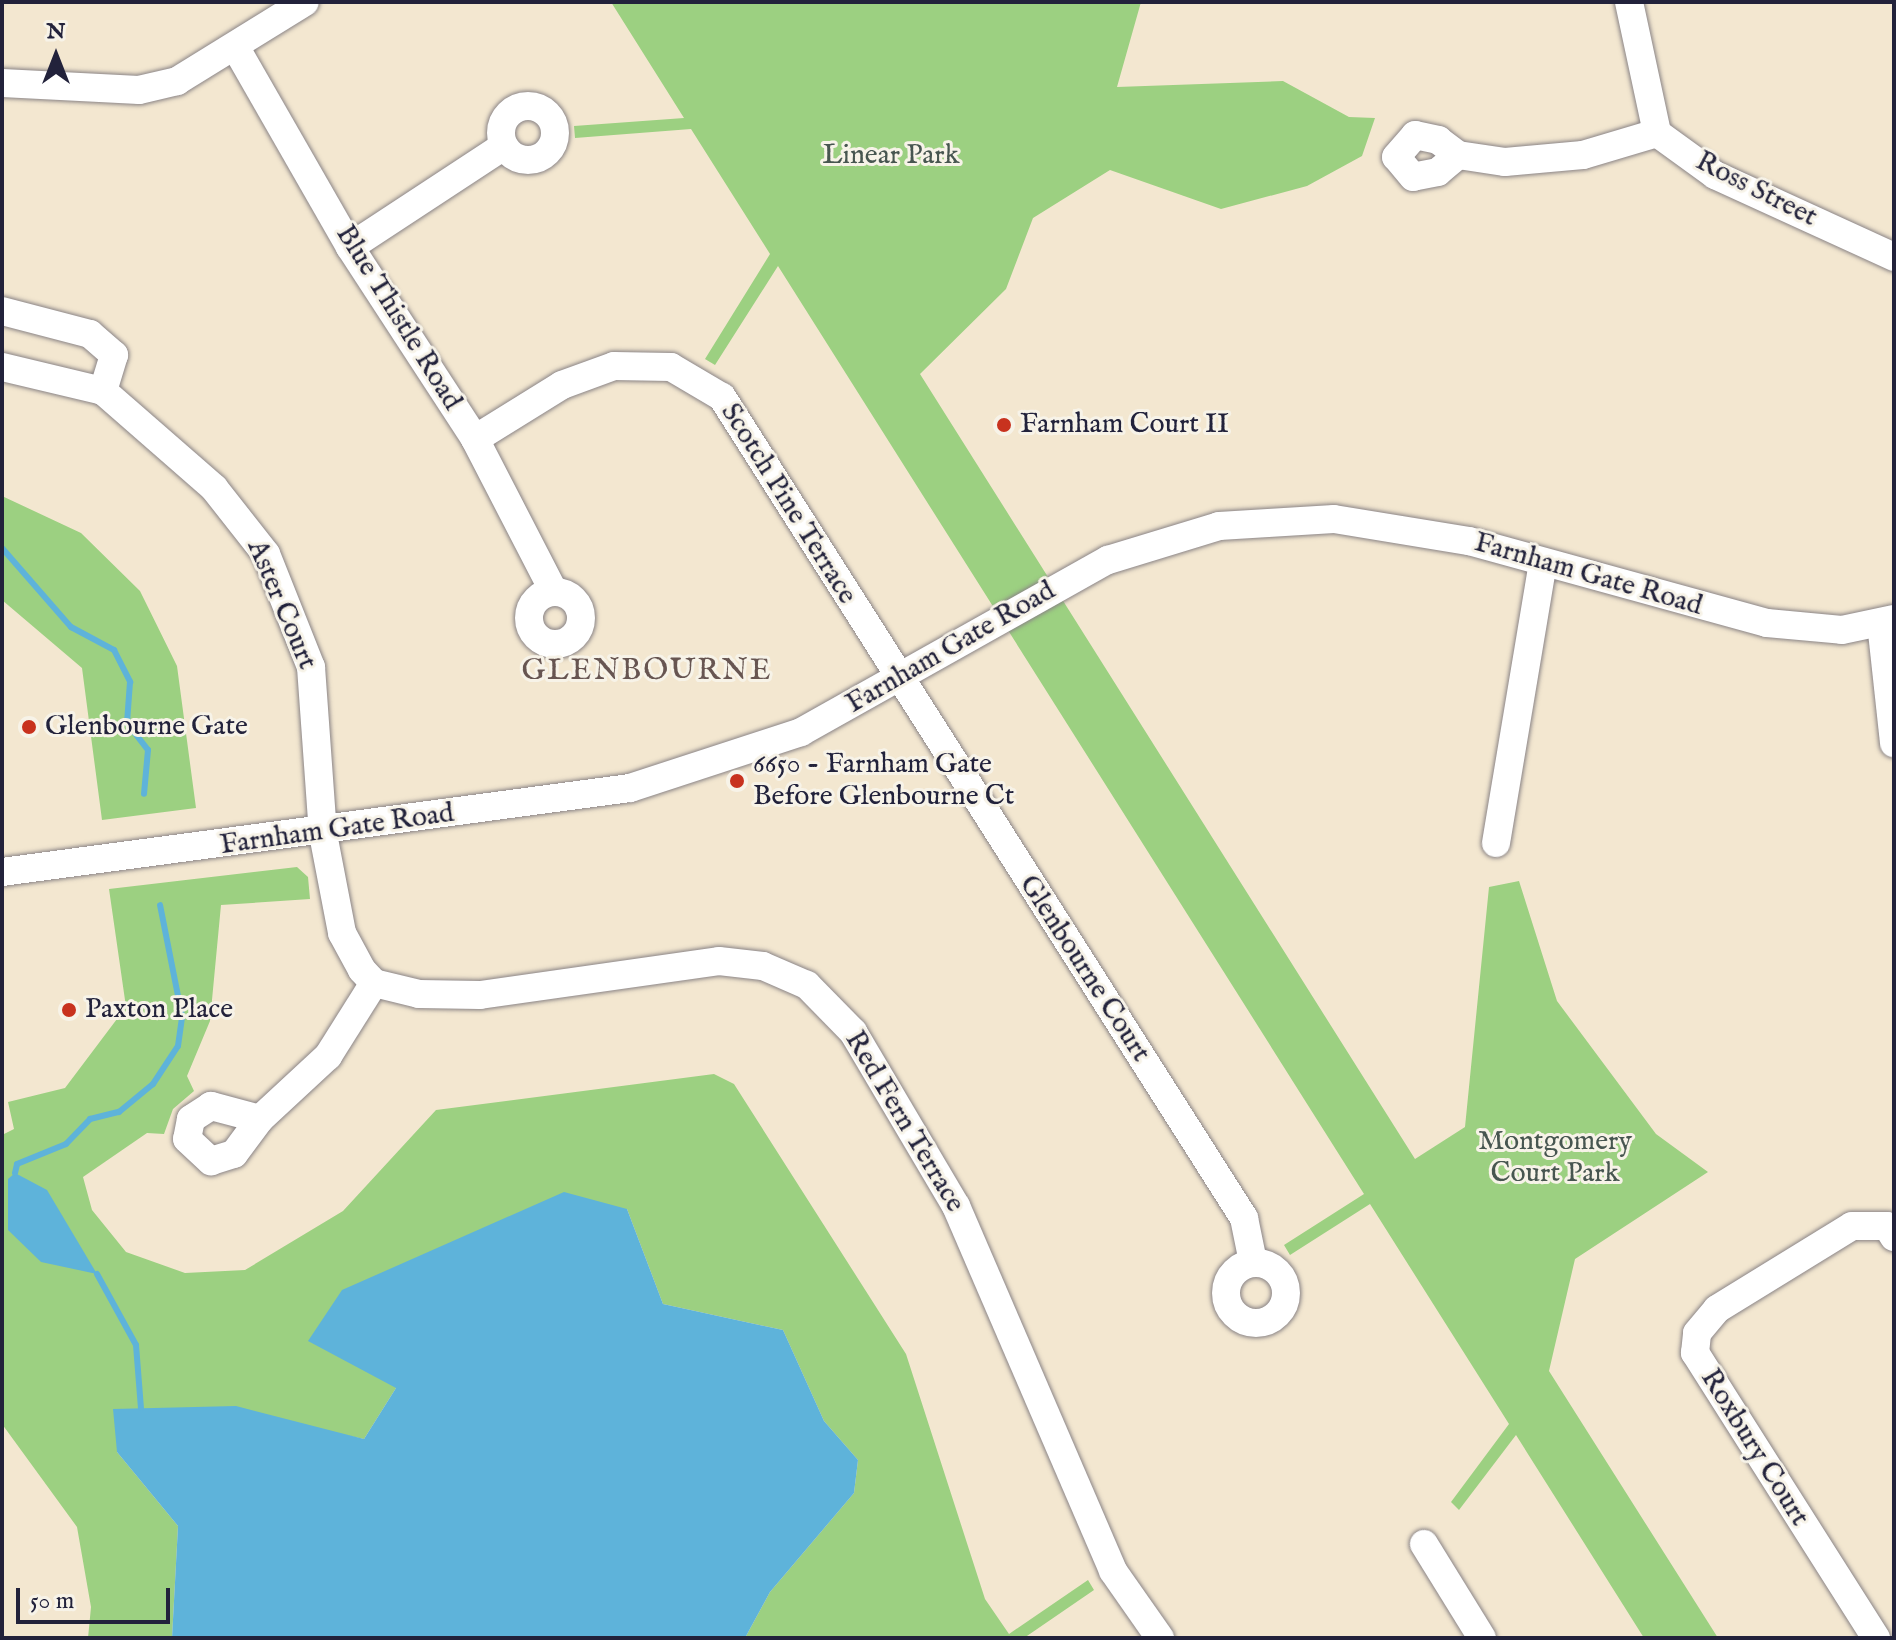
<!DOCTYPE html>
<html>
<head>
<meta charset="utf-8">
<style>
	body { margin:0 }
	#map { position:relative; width:1896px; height:1640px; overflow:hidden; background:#f3e7d0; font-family:"IM FELL English",serif }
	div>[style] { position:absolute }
	.green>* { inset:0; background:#9cd081 }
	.water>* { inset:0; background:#5eb3da }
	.stream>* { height:6px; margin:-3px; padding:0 3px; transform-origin:3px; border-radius:3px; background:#5eb3da }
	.roads { filter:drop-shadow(0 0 2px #8a8486) drop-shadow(0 0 2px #8a8486) }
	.minor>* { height:28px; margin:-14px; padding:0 14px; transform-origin:14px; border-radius:14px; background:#fff }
	.minor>.ring { margin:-14px; padding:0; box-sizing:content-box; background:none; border:28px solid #fff; border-radius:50% }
	.dots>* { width:22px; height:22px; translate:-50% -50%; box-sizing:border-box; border:4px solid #f7f3e8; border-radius:50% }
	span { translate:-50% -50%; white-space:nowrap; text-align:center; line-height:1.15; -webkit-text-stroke:6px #f7f3e8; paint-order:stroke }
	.park-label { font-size:28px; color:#475650 }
	.street-label { font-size:28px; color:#22223b }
	.poi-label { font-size:28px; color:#22223b }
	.left { translate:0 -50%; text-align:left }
	.neighbourhood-label { font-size:30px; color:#675551; letter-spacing:2px }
	.frame { position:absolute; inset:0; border:4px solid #22223b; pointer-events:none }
	.north { position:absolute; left:16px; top:16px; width:80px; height:80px; -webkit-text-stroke:6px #f7f3e8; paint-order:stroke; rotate:0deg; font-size:22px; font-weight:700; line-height:32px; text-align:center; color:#22223b }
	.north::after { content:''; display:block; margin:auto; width:28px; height:36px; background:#22223b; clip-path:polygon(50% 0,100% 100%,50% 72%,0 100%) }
	.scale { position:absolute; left:16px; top:1588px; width:154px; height:36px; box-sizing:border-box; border:4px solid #22223b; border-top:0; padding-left:10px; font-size:24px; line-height:28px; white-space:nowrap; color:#22223b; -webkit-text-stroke:6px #f7f3e8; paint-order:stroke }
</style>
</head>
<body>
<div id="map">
	<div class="green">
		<div style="clip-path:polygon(611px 2px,1141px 2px,1117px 87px,1283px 81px,1349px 117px,1375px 118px,1362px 156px,1307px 186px,1221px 209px,1110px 170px,1033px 218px,1006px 289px,920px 374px,1415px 1159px,1465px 1127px,1489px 887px,1519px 881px,1557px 1001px,1656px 1134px,1708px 1172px,1575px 1259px,1549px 1371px,1718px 1638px,1644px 1638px,1516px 1435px,1459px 1510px,1451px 1502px,1509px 1424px,1370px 1204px,1290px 1255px,1284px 1245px,1364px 1194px,778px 266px,715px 365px,705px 359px,770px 254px,691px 129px,575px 138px,574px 126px,684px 118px)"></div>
		<div style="clip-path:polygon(2px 496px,81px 533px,140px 591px,177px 666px,196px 808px,102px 820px,82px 668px,2px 600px)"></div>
		<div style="clip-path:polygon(297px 867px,308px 877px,310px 899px,221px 905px,210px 1021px,187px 1076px,194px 1091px,173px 1109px,164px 1134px,147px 1133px,83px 1177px,92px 1210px,126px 1252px,185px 1273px,245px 1270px,343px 1211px,436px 1110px,714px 1074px,734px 1084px,906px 1354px,985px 1599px,1009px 1634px,1088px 1580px,1094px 1590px,1024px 1638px,745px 1638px,770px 1592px,854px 1493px,858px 1460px,824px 1421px,783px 1330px,663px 1304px,627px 1209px,396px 1388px,364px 1439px,310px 1428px,117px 1452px,178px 1526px,172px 1638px,88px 1638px,91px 1607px,77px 1527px,2px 1424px,2px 1135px,14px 1129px,8px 1102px,65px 1088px,126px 1007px,109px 889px)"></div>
	</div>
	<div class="water">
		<div style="clip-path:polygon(15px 1173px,47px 1190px,97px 1274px,41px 1262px,8px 1230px,8px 1179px)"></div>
		<div style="clip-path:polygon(564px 1192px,627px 1209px,663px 1304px,783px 1330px,824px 1421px,858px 1460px,854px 1493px,770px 1592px,745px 1638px,172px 1638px,178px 1526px,117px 1452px,113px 1409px,236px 1406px,364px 1439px,396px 1388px,308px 1341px,342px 1290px)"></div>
	</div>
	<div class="stream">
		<div style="left:2px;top:548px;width:105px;rotate:48.9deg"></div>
		<div style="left:71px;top:627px;width:49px;rotate:28.1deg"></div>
		<div style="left:114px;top:650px;width:36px;rotate:63deg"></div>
		<div style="left:130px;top:682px;width:41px;rotate:94.2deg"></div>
		<div style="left:127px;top:723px;width:34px;rotate:52deg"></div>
		<div style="left:148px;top:750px;width:44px;rotate:95.2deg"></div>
		<div style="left:15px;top:1173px;width:9px;rotate:-77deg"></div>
		<div style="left:17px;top:1164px;width:53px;rotate:-22.2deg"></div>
		<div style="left:66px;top:1144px;width:35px;rotate:-46deg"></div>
		<div style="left:90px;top:1119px;width:30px;rotate:-14deg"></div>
		<div style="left:119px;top:1112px;width:44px;rotate:-39.5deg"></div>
		<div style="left:153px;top:1084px;width:45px;rotate:-56.7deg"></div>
		<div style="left:178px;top:1046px;width:30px;rotate:-82deg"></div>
		<div style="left:182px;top:1016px;width:113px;rotate:-101.2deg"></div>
		<div style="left:97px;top:1274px;width:81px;rotate:61.2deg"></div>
		<div style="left:136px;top:1345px;width:63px;rotate:85.5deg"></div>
	</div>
	<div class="roads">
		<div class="minor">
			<div style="left:1629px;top:2px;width:134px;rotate:77.9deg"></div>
			<div style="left:1657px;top:133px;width:72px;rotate:35.9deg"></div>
			<div style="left:1715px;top:175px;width:197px;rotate:24.6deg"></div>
			<div style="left:236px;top:48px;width:229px;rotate:60.2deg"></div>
			<div style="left:350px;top:247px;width:229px;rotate:56.9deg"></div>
			<div style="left:475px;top:439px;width:172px;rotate:62.7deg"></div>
			<div style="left:2px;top:83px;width:137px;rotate:2.9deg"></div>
			<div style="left:139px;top:90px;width:39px;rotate:-13deg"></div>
			<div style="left:177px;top:81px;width:150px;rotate:-31.7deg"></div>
			<div class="ring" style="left:501px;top:106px;width:26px;height:26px"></div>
			<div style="left:1458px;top:155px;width:26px;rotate:140deg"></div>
			<div style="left:1438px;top:172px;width:25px;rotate:169deg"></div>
			<div style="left:1413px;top:177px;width:26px;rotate:-130deg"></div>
			<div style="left:1396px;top:157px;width:29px;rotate:-49deg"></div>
			<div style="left:1415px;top:135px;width:24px;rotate:12deg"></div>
			<div style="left:1438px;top:140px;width:25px;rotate:37deg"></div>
			<div style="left:1458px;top:155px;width:48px;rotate:8.5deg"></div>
			<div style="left:1505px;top:162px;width:78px;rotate:-5.1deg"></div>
			<div style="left:1583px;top:155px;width:77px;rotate:-16.6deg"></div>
			<div style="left:350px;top:247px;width:184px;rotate:-33.3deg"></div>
			<div style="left:2px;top:311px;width:91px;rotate:14.6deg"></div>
			<div style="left:90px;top:334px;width:32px;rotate:41deg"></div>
			<div style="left:114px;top:355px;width:38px;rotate:107deg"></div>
			<div style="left:103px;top:391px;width:104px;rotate:-166.6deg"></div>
			<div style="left:103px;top:391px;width:147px;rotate:41.1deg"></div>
			<div style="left:214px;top:488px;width:84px;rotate:51.8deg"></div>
			<div style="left:266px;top:554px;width:122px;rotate:68.3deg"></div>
			<div style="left:311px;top:667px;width:167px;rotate:85.9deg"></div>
			<div style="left:323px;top:834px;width:101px;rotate:79.1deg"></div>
			<div style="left:342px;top:933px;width:42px;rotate:61.6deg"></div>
			<div style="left:362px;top:970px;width:18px;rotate:47deg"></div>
			<div style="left:374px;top:983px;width:46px;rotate:13.7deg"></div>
			<div style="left:419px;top:994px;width:61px;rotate:0.9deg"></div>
			<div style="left:480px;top:995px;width:241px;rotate:-8.1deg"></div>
			<div style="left:719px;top:961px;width:44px;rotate:6.5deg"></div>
			<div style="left:763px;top:966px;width:48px;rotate:23.4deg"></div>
			<div style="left:807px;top:985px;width:66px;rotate:45.6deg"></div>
			<div style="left:853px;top:1032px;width:202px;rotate:59.4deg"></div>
			<div style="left:956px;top:1206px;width:397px;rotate:66.7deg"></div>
			<div style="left:1113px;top:1571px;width:82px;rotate:55deg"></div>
			<div style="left:475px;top:439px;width:102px;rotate:-31.8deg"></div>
			<div style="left:562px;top:385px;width:55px;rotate:-20.1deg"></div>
			<div style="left:614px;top:366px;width:57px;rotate:1deg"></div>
			<div style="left:671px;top:367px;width:59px;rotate:30.5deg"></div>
			<div style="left:722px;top:397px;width:973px;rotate:57.55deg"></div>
			<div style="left:1244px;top:1218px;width:45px;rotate:78.4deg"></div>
			<div class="ring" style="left:529px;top:592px;width:24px;height:24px"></div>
			<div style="left:1881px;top:623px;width:121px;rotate:83.8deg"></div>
			<div style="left:1496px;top:843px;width:284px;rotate:-80.5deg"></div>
			<div style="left:2px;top:872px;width:634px;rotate:-7.62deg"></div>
			<div style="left:630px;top:788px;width:180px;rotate:-18.1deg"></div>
			<div style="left:801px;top:732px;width:352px;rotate:-29.3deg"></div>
			<div style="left:1108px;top:560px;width:116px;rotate:-17deg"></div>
			<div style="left:1219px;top:526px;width:115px;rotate:-3.5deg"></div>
			<div style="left:1334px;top:519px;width:137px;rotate:9.3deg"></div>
			<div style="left:1469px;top:541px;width:309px;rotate:15.4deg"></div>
			<div style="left:1767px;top:623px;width:75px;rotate:5.3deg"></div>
			<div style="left:1842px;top:630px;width:53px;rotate:-11.9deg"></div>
			<div style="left:260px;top:1119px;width:51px;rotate:-165.1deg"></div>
			<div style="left:211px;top:1106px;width:24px;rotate:147deg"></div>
			<div style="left:191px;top:1119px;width:20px;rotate:101deg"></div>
			<div style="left:187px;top:1139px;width:33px;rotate:43deg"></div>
			<div style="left:211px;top:1161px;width:24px;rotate:-17deg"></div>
			<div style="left:234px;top:1154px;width:44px;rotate:-53.4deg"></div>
			<div style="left:260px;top:1119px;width:93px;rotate:-42.8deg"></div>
			<div style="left:328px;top:1056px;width:86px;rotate:-57.8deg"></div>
			<div class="ring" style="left:1226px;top:1263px;width:32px;height:32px"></div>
			<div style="left:1424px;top:1544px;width:110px;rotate:58.3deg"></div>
			<div style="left:1876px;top:1638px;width:338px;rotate:-122.4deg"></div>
			<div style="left:1695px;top:1353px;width:20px;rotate:-84deg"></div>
			<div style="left:1697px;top:1333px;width:31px;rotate:-50deg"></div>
			<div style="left:1717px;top:1309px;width:158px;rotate:-31.6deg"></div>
			<div style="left:1852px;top:1226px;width:35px"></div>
			<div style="left:1887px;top:1226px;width:13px;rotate:58deg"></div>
		</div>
	</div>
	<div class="dots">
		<div style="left:1004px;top:425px;background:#c8321e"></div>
		<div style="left:29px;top:727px;background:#c8321e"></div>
		<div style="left:737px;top:781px;background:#c8321e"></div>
		<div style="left:69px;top:1010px;background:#c8321e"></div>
	</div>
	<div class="park-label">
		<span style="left:891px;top:156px">Linear Park</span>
		<span style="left:1555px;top:1158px">Montgomery<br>Court Park</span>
	</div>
	<div class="street-label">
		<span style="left:1756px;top:190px;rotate:27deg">Ross Street</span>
		<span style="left:398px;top:318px;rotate:58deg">Blue Thistle Road</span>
		<span style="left:788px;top:504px;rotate:58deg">Scotch Pine Terrace</span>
		<span style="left:1588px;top:575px;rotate:16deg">Farnham Gate Road</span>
		<span style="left:281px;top:605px;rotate:67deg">Aster Court</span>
		<span style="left:951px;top:648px;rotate:-30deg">Farnham Gate Road</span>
		<span style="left:337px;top:830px;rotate:-8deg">Farnham Gate Road</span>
		<span style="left:1084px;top:969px;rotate:57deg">Glenbourne Court</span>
		<span style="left:904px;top:1122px;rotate:59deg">Red Fern Terrace</span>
		<span style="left:1754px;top:1448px;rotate:58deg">Roxbury Court</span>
	</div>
	<div class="poi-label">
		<span class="left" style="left:1020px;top:425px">Farnham Court II</span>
		<span class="left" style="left:45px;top:727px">Glenbourne Gate</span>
		<span class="left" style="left:753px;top:781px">6650 - Farnham Gate<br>Before Glenbourne Ct</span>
		<span class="left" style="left:85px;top:1010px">Paxton Place</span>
	</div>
	<div class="neighbourhood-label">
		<span style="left:647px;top:671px">GLENBOURNE</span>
	</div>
	<div class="frame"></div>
	<div class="north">N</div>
	<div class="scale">50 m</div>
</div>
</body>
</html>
